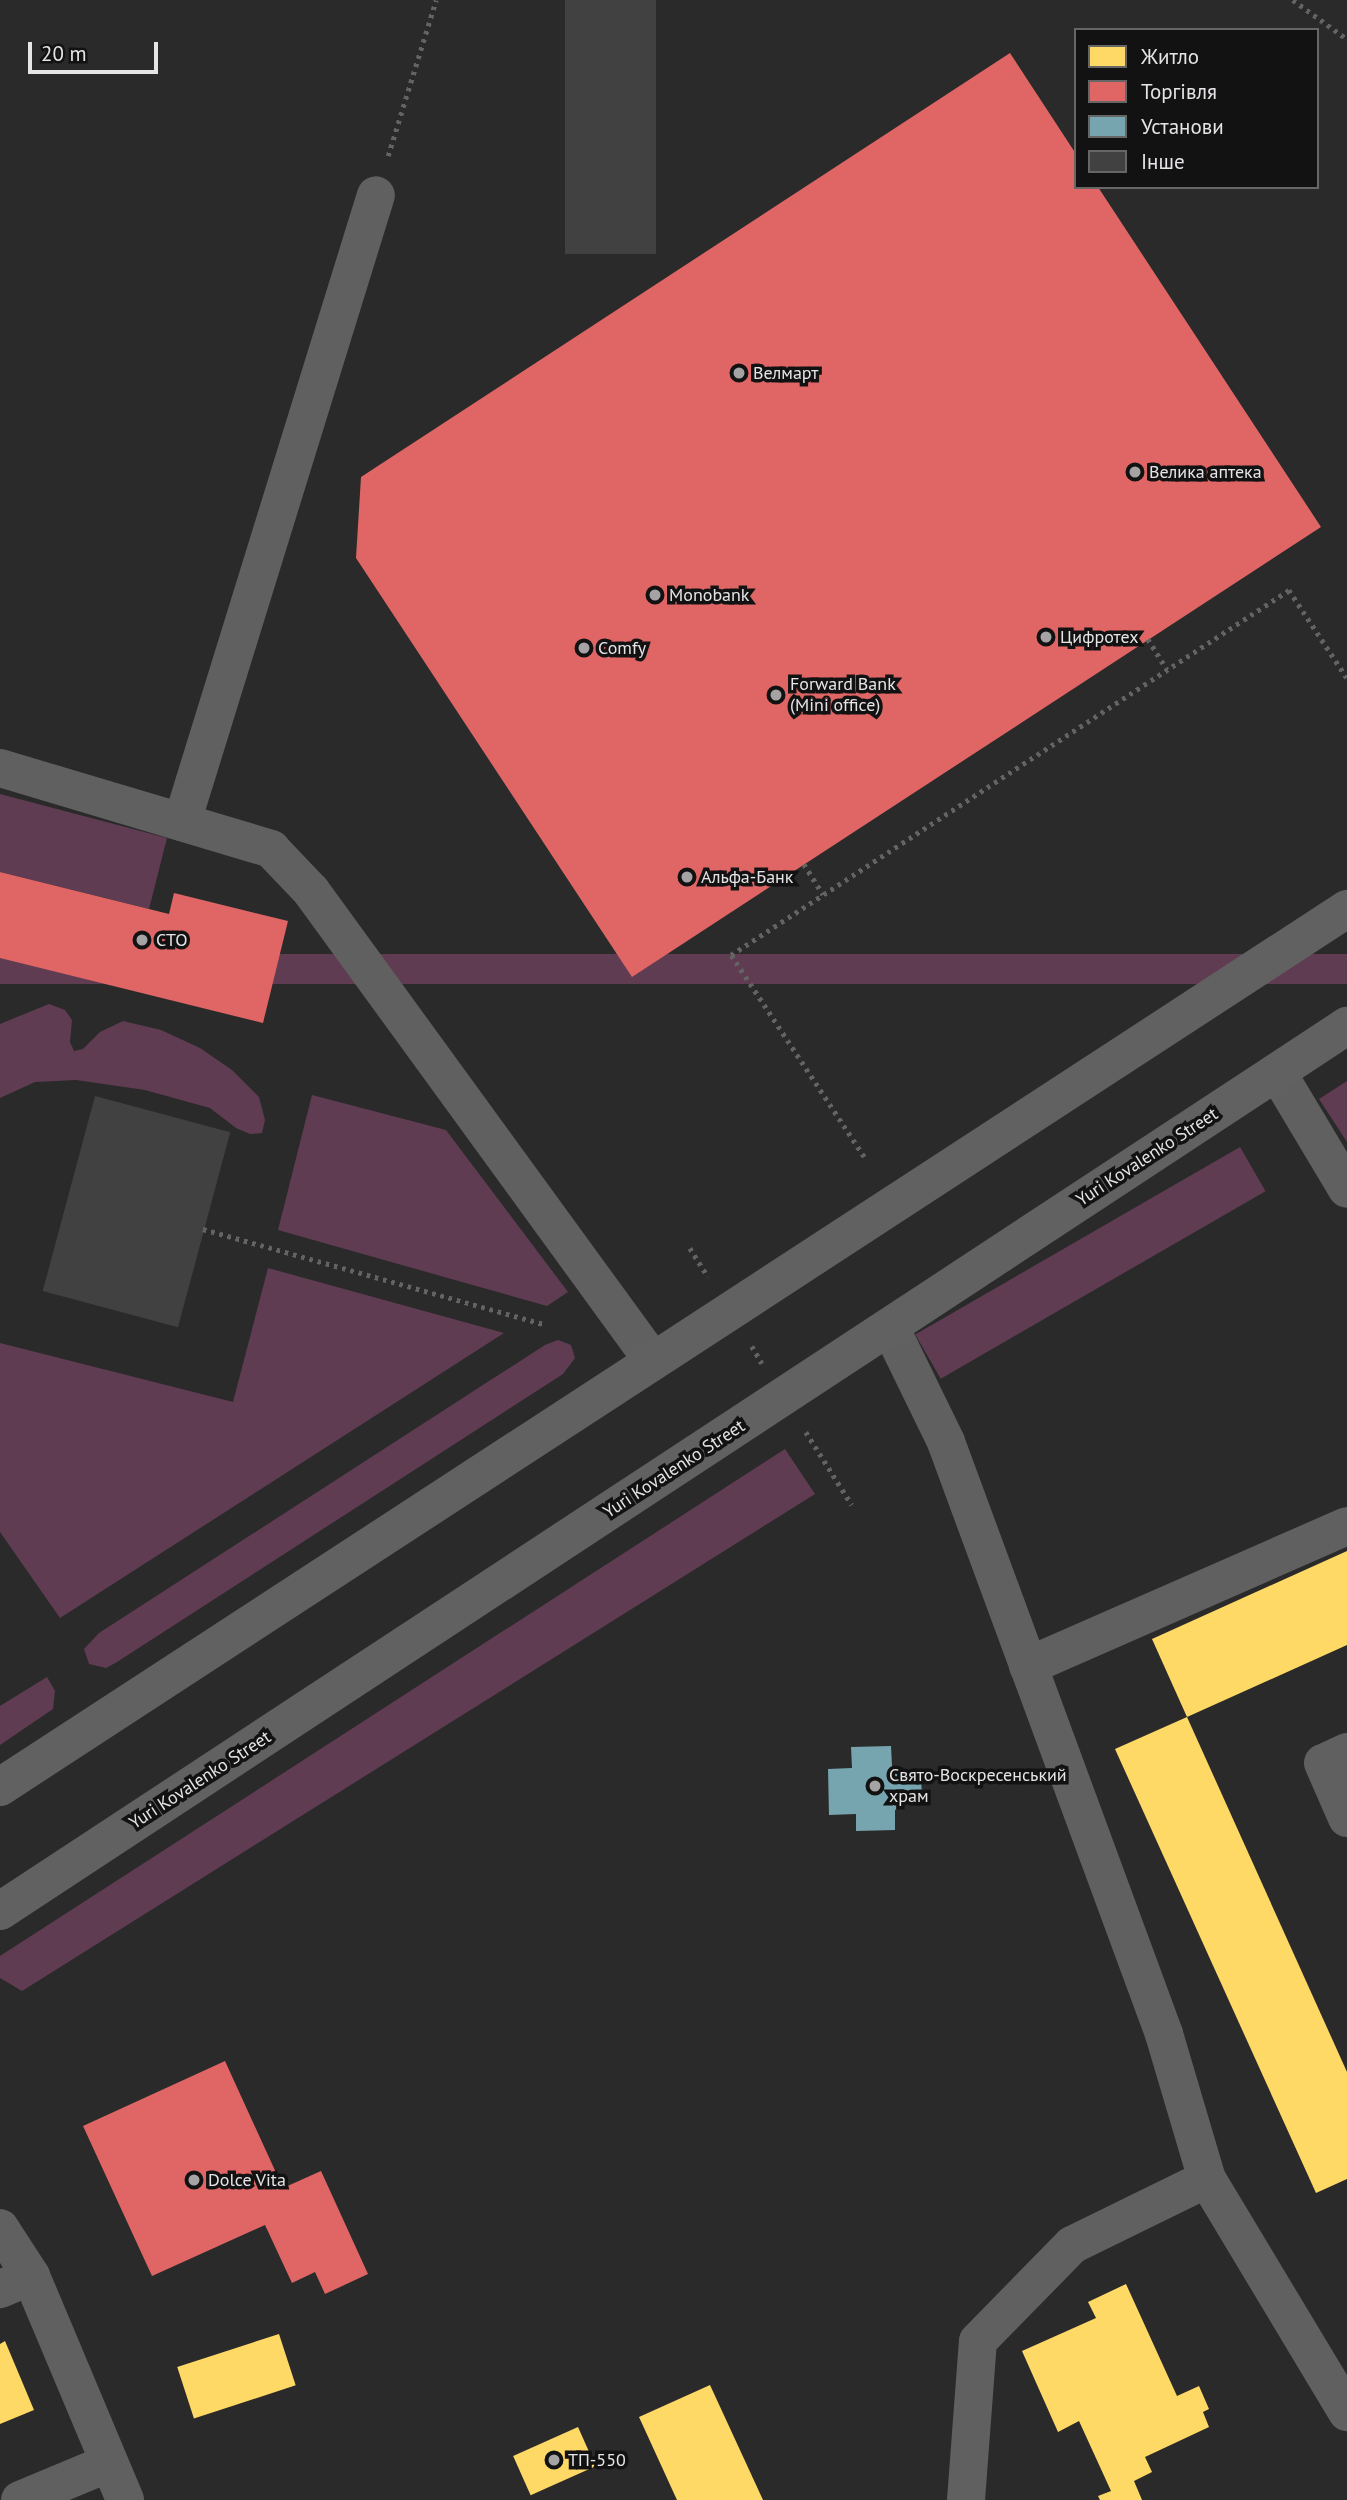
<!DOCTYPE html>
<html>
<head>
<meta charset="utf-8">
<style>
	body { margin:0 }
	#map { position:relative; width:1347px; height:2500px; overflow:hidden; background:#2b2a2a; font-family:"PT Sans",sans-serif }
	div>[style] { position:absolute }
	.green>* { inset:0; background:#5f3c52; transform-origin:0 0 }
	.homes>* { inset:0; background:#ffd966; transform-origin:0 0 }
	.shops>* { inset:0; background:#e06666 }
	.public>* { inset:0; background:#76a5af }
	.building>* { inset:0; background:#424142; transform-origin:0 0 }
	.path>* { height:4.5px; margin-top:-2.25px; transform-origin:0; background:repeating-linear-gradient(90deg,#636363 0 3.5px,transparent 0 8.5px) }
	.minor>* { height:38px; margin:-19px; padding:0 19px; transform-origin:19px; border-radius:19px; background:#616060 }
	.major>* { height:38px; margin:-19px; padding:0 19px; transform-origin:19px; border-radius:19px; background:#616161 }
	.dots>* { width:19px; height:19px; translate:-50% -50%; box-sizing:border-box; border:4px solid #131213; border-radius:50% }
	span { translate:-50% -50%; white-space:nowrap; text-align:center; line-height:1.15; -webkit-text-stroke:7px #131213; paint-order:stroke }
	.poi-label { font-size:18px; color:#e6e4e6 }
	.left { translate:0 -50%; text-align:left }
	.street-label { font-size:18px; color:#e6e4e6 }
	.legend { position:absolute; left:1074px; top:28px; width:245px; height:161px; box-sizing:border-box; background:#131213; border:2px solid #676667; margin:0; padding:9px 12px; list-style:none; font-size:21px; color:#e6e4e6 }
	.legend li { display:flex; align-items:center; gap:14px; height:35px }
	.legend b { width:35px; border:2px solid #676667 }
	.scale { position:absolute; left:28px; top:42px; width:130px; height:32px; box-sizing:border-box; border:4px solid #e6e4e6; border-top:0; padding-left:9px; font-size:21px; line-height:24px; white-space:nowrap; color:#e6e4e6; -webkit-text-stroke:5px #131213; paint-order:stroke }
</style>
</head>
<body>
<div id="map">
	<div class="green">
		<div style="clip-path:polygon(0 794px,167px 838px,149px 909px,0 872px)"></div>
		<div style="left:1347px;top:954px;width:30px;height:1608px;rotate:90deg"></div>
		<div style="clip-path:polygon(49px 1004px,65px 1010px,72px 1020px,70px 1042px,74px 1051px,83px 1049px,100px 1032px,123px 1021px,161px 1030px,200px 1048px,232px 1070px,259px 1097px,265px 1120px,262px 1133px,250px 1134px,236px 1128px,210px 1108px,145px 1090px,76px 1080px,35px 1082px,0 1098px,0 1024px)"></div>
		<div style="clip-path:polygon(1347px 1081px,1347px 1142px,1319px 1099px)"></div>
		<div style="clip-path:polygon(312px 1095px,446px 1130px,568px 1292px,547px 1306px,278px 1230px)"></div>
		<div style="left:1240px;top:1147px;width:51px;height:375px;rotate:60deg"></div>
		<div style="clip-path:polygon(268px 1268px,504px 1333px,60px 1618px,0 1532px,0 1343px,233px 1402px)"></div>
		<div style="clip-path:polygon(558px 1340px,571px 1345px,575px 1358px,563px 1374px,117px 1662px,106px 1668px,89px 1664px,84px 1649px,99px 1633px,545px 1345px)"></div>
		<div style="clip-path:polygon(785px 1449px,815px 1494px,22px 1991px,0 1978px,0 1956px)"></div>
		<div style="clip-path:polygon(47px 1677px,55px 1691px,53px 1709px,0 1745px,0 1706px)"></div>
	</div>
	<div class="homes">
		<div style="clip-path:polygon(1347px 1551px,1347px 1645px,1187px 1717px,1152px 1639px)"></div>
		<div style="clip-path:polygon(1187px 1717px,1347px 2072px,1347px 2179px,1316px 2193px,1115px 1749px)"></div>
		<div style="clip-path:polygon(1126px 2284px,1177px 2396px,1199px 2386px,1209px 2409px,1203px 2412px,1209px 2427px,1145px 2457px,1152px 2472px,1134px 2481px,1142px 2500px,1100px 2500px,1098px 2496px,1111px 2491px,1079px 2421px,1058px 2432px,1022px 2351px,1096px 2318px,1088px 2302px)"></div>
		<div style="left:279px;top:2334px;width:54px;height:107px;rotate:72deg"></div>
		<div style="clip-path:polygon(5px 2341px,34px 2410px,0 2424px,0 2344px)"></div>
		<div style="clip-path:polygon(710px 2385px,763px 2500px,677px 2500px,639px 2417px)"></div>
		<div style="left:578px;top:2427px;width:43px;height:71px;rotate:66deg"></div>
	</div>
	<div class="shops">
		<div style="clip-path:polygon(1010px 53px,1076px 154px,1076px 187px,1098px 187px,1321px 527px,632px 977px,356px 558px,361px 477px)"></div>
		<div style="clip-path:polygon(0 872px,169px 914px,174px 893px,288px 921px,263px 1023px,0 958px)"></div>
		<div style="clip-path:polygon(225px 2061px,283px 2188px,321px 2171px,368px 2274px,325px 2294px,315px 2272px,292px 2283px,265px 2225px,152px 2276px,83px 2126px)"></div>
	</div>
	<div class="public">
		<div style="clip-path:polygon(891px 1746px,892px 1766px,921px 1776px,922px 1796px,895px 1810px,895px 1830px,856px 1831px,856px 1814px,829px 1815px,828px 1769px,852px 1768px,851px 1747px)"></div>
	</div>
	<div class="building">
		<div style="left:565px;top:0;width:91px;height:254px"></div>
		<div style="left:95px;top:1096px;width:140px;height:202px;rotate:15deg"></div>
	</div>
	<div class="path">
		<div style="left:1293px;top:0;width:67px;rotate:35.8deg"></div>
		<div style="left:388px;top:156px;width:163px;rotate:-72.9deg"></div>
		<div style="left:1148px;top:639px;width:36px;rotate:58deg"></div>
		<div style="left:804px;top:864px;width:36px;rotate:58deg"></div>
		<div style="left:864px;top:1157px;width:242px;rotate:-123.4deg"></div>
		<div style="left:731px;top:955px;width:667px;rotate:-33.19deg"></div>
		<div style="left:1289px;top:590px;width:105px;rotate:56.6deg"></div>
		<div style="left:203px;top:1229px;width:356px;rotate:15.6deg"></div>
		<div style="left:690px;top:1248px;width:34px;rotate:58deg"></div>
		<div style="left:752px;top:1346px;width:20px;rotate:60deg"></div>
		<div style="left:806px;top:1432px;width:86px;rotate:57.8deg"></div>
	</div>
	<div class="minor">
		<div style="left:0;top:768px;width:283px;rotate:16.6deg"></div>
		<div style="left:271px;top:849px;width:58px;rotate:46.4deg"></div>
		<div style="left:311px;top:891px;width:581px;rotate:53.96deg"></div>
		<div style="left:182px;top:822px;width:656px;rotate:-72.81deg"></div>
		<div style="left:1277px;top:1072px;width:136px;rotate:59.1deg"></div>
		<div style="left:890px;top:1327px;width:128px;rotate:64deg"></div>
		<div style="left:946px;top:1442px;width:631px;rotate:69.78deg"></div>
		<div style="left:1164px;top:2034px;width:151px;rotate:73.5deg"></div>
		<div style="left:1207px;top:2179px;width:272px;rotate:59deg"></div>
		<div style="left:1028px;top:1666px;width:348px;rotate:-23.7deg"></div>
		<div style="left:1347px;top:1752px;width:26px;rotate:155deg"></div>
		<div style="left:1323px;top:1763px;width:60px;rotate:66.4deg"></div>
		<div style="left:0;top:2228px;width:57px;rotate:57.1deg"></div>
		<div style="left:31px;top:2276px;width:34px;rotate:157deg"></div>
		<div style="left:31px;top:2276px;width:243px;rotate:67.2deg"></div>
		<div style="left:20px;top:2500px;width:96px;rotate:-22.6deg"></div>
		<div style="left:966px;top:2500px;width:159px;rotate:-85.7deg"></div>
		<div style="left:978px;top:2341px;width:134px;rotate:-45.6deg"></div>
		<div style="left:1072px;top:2245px;width:150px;rotate:-26.1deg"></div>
	</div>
	<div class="major">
		<div style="left:0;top:1787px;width:1608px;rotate:-33.1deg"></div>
		<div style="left:0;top:1911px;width:1612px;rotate:-33.31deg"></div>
	</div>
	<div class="dots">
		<div style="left:739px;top:373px;background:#a5a3a4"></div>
		<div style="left:1135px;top:472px;background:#a5a3a4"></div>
		<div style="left:655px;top:595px;background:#a5a3a4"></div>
		<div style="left:1046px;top:637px;background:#a5a3a4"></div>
		<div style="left:584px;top:648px;background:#a5a3a4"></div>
		<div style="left:776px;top:695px;background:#a5a3a4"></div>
		<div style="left:687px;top:877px;background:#a5a3a4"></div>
		<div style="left:142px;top:940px;background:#a5a3a4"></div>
		<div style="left:875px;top:1786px;background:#a5a3a4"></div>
		<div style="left:194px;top:2180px;background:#a5a3a4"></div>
		<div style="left:554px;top:2460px;background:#a5a3a4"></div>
	</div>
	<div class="poi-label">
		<span class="left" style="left:753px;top:373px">Велмарт</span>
		<span class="left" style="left:1149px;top:472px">Велика аптека</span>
		<span class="left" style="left:669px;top:595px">Monobank</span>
		<span class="left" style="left:1060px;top:637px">Цифротех</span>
		<span class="left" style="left:598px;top:648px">Comfy</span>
		<span class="left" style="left:790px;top:695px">Forward Bank<br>(Mini office)</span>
		<span class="left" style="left:701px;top:877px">Альфа-Банк</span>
		<span class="left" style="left:156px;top:940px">СТО</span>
		<span class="left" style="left:889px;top:1786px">Свято-Воскресенський<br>храм</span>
		<span class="left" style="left:208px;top:2180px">Dolce Vita</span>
		<span class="left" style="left:568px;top:2460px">ТП-550</span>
	</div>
	<div class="street-label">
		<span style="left:1147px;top:1157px;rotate:-33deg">Yuri Kovalenko Street</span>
		<span style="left:674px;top:1469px;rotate:-33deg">Yuri Kovalenko Street</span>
		<span style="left:200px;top:1780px;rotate:-33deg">Yuri Kovalenko Street</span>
	</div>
	<ul class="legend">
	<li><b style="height:19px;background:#ffd966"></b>Житло</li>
	<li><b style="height:19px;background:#e06666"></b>Торгівля</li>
	<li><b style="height:19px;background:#76a5af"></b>Установи</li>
	<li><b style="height:19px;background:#424142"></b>Інше</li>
	</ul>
	<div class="scale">20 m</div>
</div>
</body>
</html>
